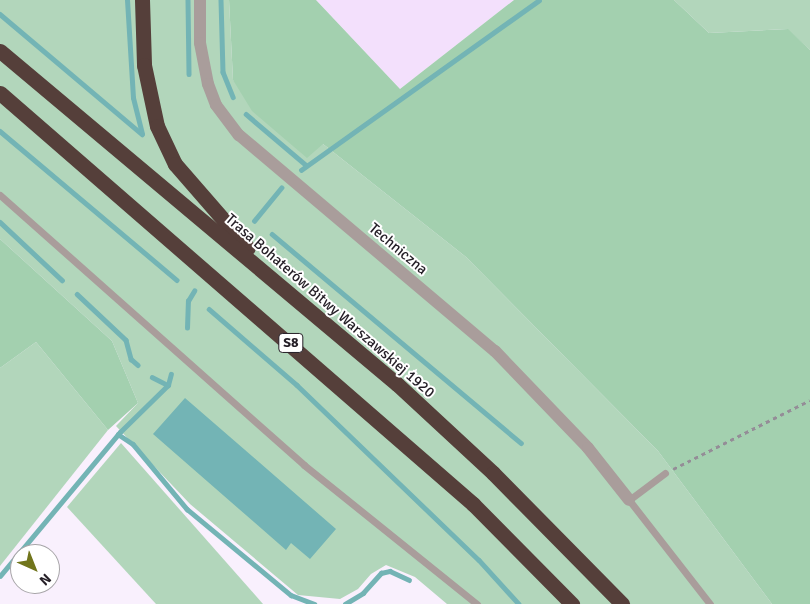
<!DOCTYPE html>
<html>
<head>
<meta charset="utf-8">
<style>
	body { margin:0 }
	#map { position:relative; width:810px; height:604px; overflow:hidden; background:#f9f0fd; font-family:Signika,sans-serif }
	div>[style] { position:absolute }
	.built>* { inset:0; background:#f3e0fc }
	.green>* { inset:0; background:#b2d6bb }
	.forest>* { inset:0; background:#a3d0af }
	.water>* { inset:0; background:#73b4b5 }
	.stream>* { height:4.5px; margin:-2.25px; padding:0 2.25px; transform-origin:2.25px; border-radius:2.25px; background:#73b4b5 }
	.path>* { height:2.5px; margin-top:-1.25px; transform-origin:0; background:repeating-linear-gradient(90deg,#948d97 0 4px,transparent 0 8px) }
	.service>* { height:7px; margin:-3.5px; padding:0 3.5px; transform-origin:3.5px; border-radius:3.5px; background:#a99d9b }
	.minor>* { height:12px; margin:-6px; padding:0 6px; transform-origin:6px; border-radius:6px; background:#a99d9b }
	.motorway>* { height:15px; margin:-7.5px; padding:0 7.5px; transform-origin:7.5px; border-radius:7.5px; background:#553f3a }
	span { translate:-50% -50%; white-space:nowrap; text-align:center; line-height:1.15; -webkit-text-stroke:4px #fff; paint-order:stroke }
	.shield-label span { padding:1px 4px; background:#fff; border:1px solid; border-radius:4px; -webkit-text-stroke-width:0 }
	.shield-label { font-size:14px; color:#241e26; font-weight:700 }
	.street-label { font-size:15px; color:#241e26 }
	.north { position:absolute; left:10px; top:544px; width:50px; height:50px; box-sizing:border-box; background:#fff; border:1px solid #a7a5a8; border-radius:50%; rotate:136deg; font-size:14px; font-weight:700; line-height:20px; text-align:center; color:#241e26 }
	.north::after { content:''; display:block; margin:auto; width:18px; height:22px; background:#71751c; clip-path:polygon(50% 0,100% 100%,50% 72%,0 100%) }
</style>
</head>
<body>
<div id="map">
	<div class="built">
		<div style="clip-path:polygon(316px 0,514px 0,400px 89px)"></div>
	</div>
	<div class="green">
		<div style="clip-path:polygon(0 0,229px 0,233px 80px,323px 144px,466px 257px,658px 451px,772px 604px,447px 604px,415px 577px,386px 565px,371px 574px,358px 589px,340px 599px,298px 595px,190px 504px,116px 426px,138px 403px,112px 341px,0 239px)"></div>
		<div style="clip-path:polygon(674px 0,810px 0,810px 50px,787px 29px,709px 33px)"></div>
		<div style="clip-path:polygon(36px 342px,108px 430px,0 566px,0 368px)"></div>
		<div style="clip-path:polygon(121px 443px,263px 604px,156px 604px,67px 507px)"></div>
	</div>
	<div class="forest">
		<div style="clip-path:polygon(229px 0,316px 0,400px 89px,514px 0,674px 0,709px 33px,788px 29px,810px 50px,810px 604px,772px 604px,658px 451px,466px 257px,323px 144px,307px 158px,252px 111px,233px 80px)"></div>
		<div style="clip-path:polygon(0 239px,112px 341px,138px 403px,108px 430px,36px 342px,0 368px)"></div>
	</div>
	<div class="water">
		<div style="clip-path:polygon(185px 398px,336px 529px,310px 559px,291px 543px,286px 550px,153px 434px)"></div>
	</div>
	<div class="stream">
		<div style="left:188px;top:0;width:74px;rotate:89.2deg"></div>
		<div style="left:221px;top:0;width:72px;rotate:88.4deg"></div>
		<div style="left:223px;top:72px;width:27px;rotate:68deg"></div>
		<div style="left:0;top:14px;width:186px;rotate:40.2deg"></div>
		<div style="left:142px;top:134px;width:37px;rotate:-104deg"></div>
		<div style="left:133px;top:98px;width:98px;rotate:-93.5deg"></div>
		<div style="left:246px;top:114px;width:79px;rotate:40.4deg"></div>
		<div style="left:0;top:131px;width:231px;rotate:40.1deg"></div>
		<div style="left:301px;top:170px;width:292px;rotate:-35.5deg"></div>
		<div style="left:254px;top:221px;width:43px;rotate:-50.7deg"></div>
		<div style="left:0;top:222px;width:85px;rotate:43.1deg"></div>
		<div style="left:272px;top:234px;width:325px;rotate:40deg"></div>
		<div style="left:77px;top:294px;width:67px;rotate:43.2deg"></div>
		<div style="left:126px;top:340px;width:20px;rotate:75deg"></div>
		<div style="left:131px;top:359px;width:9px;rotate:41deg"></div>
		<div style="left:209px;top:309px;width:116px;rotate:40.8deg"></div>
		<div style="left:297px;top:385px;width:252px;rotate:43.9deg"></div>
		<div style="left:479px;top:560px;width:59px;rotate:47.7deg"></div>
		<div style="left:187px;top:328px;width:27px;rotate:-88deg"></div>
		<div style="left:188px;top:301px;width:12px;rotate:-59deg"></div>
		<div style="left:152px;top:377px;width:18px;rotate:27deg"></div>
		<div style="left:118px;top:434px;width:18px;rotate:34deg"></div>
		<div style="left:133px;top:444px;width:85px;rotate:50.3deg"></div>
		<div style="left:187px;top:509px;width:135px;rotate:39.6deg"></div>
		<div style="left:291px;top:595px;width:25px;rotate:21deg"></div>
		<div style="left:0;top:576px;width:187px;rotate:-50.2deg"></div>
		<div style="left:120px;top:432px;width:67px;rotate:-44.4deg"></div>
		<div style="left:168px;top:385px;width:11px;rotate:-75deg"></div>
		<div style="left:345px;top:604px;width:21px;rotate:-31deg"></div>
		<div style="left:363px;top:593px;width:27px;rotate:-48deg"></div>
		<div style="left:381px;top:573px;width:9px;rotate:-13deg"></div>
		<div style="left:390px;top:571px;width:21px;rotate:25deg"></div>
	</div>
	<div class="path">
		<div style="left:673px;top:469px;width:153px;rotate:-26.7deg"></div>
	</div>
	<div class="service">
		<div style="left:0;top:195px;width:407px;rotate:41.6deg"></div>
		<div style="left:304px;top:465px;width:222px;rotate:38.8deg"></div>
		<div style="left:665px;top:473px;width:45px;rotate:143.1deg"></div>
		<div style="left:629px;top:500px;width:132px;rotate:52.1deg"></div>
	</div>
	<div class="minor">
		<div style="left:200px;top:0;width:43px;rotate:90deg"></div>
		<div style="left:200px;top:43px;width:42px;rotate:79deg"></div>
		<div style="left:208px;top:84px;width:22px;rotate:69deg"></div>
		<div style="left:216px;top:105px;width:38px;rotate:53deg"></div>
		<div style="left:239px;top:135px;width:335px;rotate:40.2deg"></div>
		<div style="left:495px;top:351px;width:134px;rotate:46.2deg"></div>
		<div style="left:588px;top:448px;width:66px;rotate:51.7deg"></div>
	</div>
	<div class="motorway">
		<div style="left:142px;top:0;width:65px;rotate:88.2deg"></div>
		<div style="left:144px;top:65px;width:62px;rotate:78deg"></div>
		<div style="left:157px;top:126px;width:42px;rotate:64.7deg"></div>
		<div style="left:175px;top:164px;width:111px;rotate:49deg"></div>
		<div style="left:0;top:51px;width:518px;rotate:39.99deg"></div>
		<div style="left:397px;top:384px;width:131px;rotate:42.8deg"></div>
		<div style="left:493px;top:473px;width:184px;rotate:45.4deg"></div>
		<div style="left:0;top:93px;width:627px;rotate:40.99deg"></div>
		<div style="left:473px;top:504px;width:141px;rotate:45.3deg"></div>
	</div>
	<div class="shield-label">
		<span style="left:291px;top:343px">S8</span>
	</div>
	<div class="street-label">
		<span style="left:398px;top:249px;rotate:40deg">Techniczna</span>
		<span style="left:330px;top:306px;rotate:41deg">Trasa Bohaterów Bitwy Warszawskiej 1920</span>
	</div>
	<div class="north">N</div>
</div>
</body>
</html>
